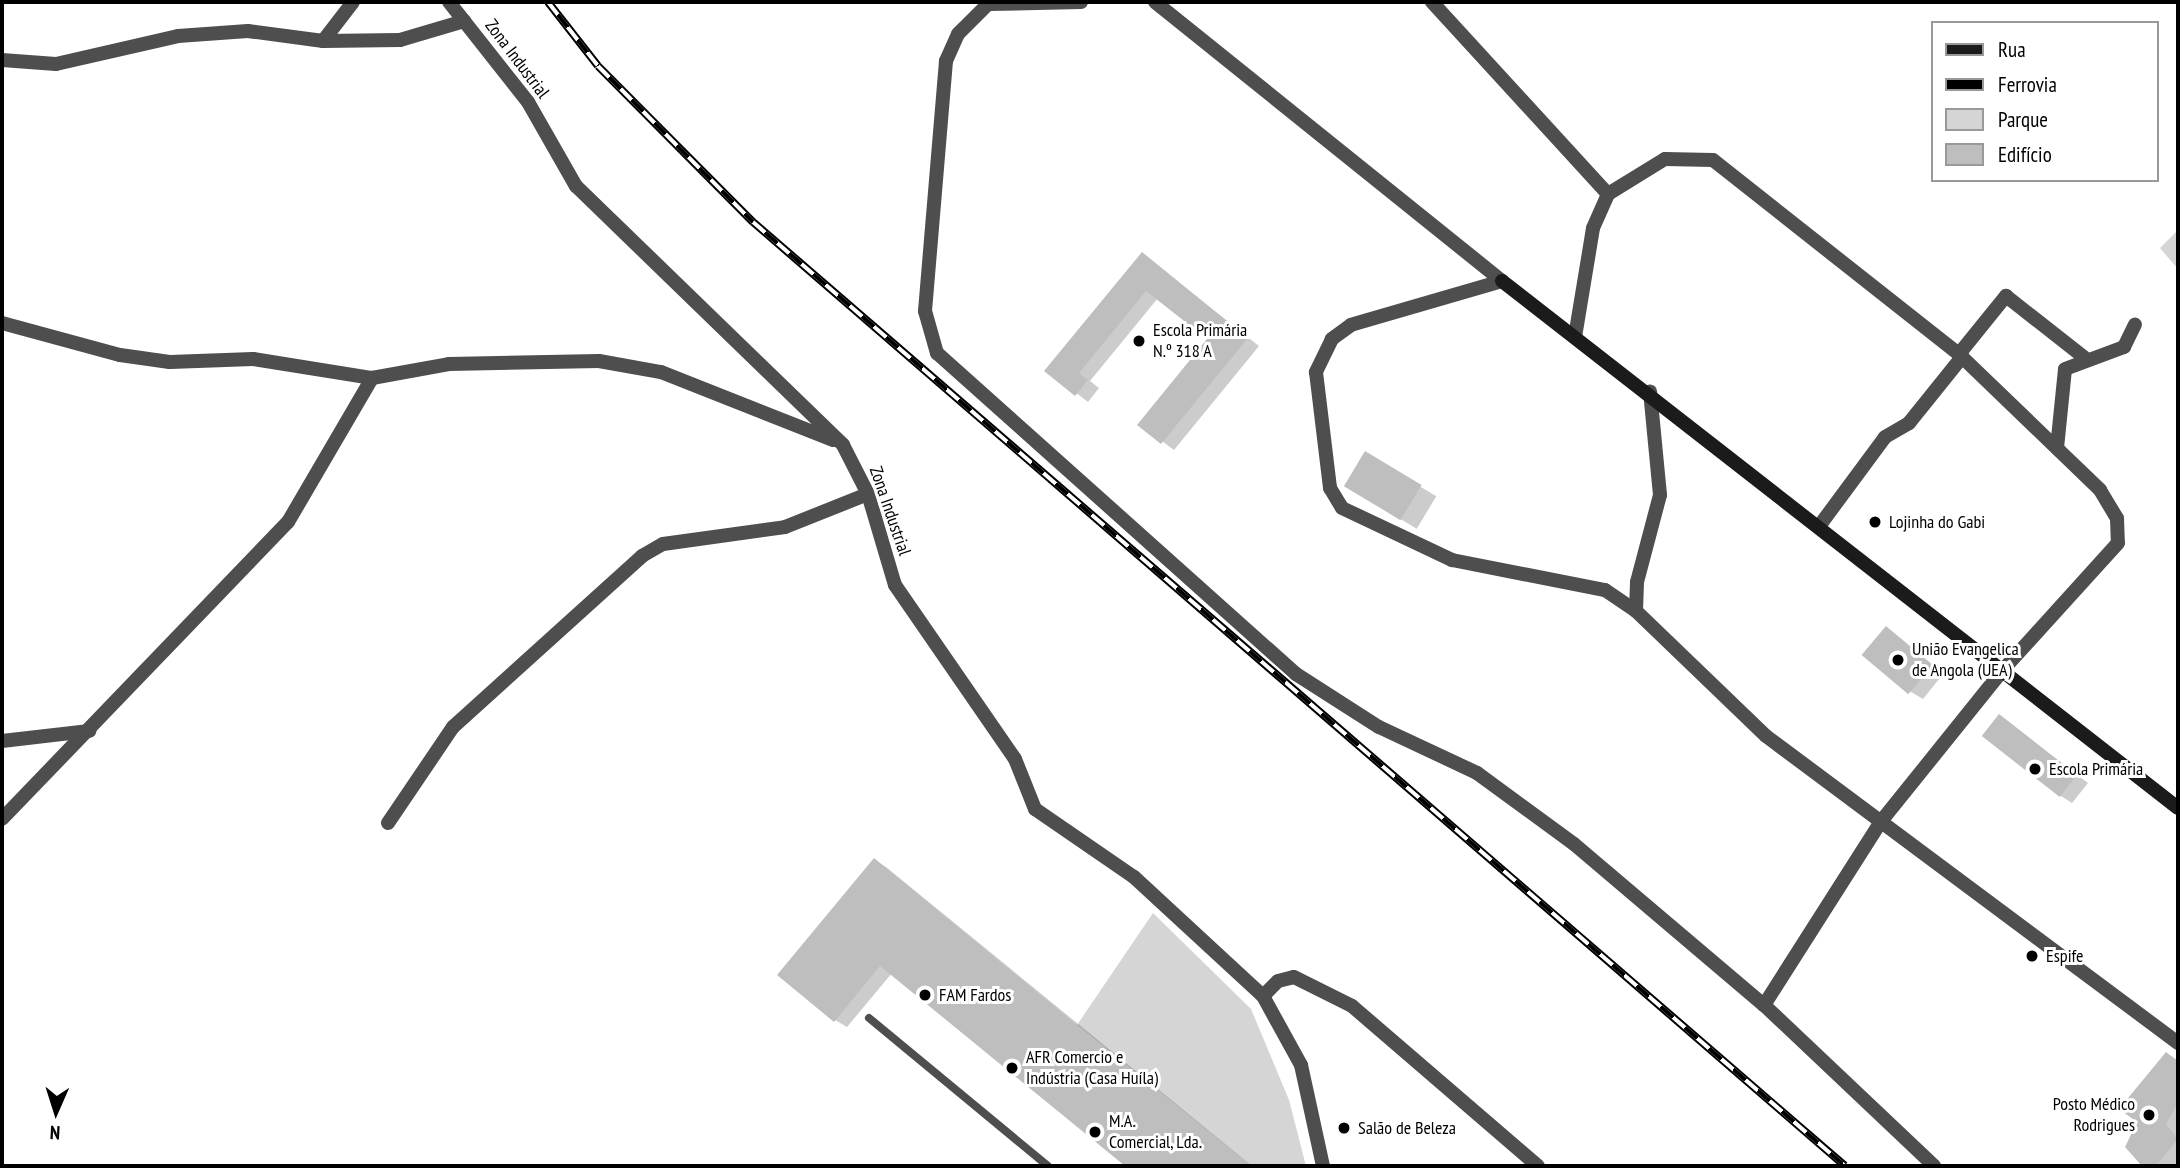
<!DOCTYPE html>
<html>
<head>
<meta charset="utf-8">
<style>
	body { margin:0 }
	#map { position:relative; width:2180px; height:1168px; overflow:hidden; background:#fff; font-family:"PT Sans Narrow",sans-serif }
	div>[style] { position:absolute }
	.green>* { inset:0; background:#d5d5d5 }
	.shadow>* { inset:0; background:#0003; transform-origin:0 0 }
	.building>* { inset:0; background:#bebebe; transform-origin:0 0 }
	.lane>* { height:8px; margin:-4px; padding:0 4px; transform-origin:4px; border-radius:4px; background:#4e4e4e }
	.street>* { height:14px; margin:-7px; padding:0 7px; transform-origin:7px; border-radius:7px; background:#4e4e4e }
	.secondary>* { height:14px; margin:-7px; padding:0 7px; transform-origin:7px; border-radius:7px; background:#1b1b1b }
	.rail>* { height:8px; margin-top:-4px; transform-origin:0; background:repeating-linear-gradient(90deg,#fff 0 16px,#000 0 32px); box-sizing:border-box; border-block:2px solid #000 }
	.dots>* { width:19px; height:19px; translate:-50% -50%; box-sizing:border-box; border:4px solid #fff; border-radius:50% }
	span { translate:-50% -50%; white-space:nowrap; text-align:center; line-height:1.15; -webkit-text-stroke:6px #fff; paint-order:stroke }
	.street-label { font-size:18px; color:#000 }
	.poi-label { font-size:18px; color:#000 }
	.left { translate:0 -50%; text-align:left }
	.right { translate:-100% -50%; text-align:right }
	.frame { position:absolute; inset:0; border:4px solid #000; pointer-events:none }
	.legend { position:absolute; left:1931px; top:21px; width:228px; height:161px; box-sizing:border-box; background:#fff; border:2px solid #999; margin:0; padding:9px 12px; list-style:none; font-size:21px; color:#000 }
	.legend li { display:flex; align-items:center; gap:14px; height:35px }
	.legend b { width:35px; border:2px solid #999 }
	.north { position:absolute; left:21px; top:1077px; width:70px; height:70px; -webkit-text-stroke:5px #fff; paint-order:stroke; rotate:183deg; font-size:19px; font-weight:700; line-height:28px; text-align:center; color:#000 }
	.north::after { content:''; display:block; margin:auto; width:24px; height:32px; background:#000; clip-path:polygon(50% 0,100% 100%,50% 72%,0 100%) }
</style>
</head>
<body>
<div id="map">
	<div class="green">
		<div style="clip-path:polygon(2178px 230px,2178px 269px,2160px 248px)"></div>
		<div style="clip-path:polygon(1153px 913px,1251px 1009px,1289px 1100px,1306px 1166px,1251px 1166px,1077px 1025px)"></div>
	</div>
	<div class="shadow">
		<div style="clip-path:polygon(1142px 254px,1259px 346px,1174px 450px,1139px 424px,1209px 339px,1158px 298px,1090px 381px,1099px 388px,1088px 402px,1047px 370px)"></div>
		<div style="left:1366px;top:454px;width:82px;height:38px;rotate:31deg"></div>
		<div style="clip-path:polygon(1886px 629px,1944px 673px,1923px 699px,1911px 692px)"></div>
		<div style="clip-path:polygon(2000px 717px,2088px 783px,2072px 803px,2061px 796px)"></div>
		<div style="clip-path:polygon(874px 860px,886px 867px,1252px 1166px,1128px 1166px,892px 973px,847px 1027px,835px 1020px)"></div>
		<div style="clip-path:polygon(2167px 1055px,2178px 1061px,2178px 1166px,2145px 1166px,2127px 1146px)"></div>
	</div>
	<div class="building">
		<div style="clip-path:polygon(1142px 252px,1248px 338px,1161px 444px,1137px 425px,1207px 339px,1146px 291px,1079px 373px,1088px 380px,1075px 396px,1044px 371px)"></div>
		<div style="left:1365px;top:451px;width:66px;height:41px;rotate:31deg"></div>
		<div style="left:1886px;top:626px;width:61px;height:38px;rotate:40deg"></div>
		<div style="left:1999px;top:714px;width:99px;height:28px;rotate:38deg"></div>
		<div style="clip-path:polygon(874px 858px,1077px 1025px,1251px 1166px,1125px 1166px,880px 966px,834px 1022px,777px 975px)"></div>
		<div style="clip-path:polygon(2166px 1052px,2178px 1061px,2178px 1103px,2166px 1124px,2178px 1139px,2156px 1166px,2142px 1166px,2125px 1147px,2137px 1122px,2119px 1109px)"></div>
	</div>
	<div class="lane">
		<div style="left:869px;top:1018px;width:232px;rotate:39.6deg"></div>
	</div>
	<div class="street">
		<div style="left:449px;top:2px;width:127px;rotate:51.7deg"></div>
		<div style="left:528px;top:102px;width:97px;rotate:60.3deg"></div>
		<div style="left:576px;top:186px;width:372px;rotate:44.1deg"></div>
		<div style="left:843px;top:445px;width:55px;rotate:63deg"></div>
		<div style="left:868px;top:494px;width:95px;rotate:73.5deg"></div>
		<div style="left:895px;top:585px;width:211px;rotate:55.4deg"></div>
		<div style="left:1015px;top:759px;width:54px;rotate:68.2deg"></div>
		<div style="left:1035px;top:809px;width:120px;rotate:34.5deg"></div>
		<div style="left:1134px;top:877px;width:176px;rotate:42.7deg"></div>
		<div style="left:1263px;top:996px;width:79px;rotate:61.2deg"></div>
		<div style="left:1301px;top:1065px;width:103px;rotate:77.7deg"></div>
		<div style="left:990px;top:2px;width:45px;rotate:135deg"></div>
		<div style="left:958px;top:34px;width:30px;rotate:114deg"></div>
		<div style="left:946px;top:61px;width:251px;rotate:94.8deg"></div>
		<div style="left:925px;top:311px;width:44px;rotate:74.1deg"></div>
		<div style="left:937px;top:353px;width:482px;rotate:41.8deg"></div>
		<div style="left:1296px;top:674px;width:98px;rotate:32.6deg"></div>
		<div style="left:1379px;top:727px;width:108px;rotate:25.1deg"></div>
		<div style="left:1477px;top:773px;width:120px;rotate:36.2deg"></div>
		<div style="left:1574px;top:844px;width:249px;rotate:40.3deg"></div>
		<div style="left:1764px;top:1005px;width:234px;rotate:43.4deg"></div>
		<div style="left:1155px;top:2px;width:445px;rotate:38.8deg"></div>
		<div style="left:1432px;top:2px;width:260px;rotate:47.5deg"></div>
		<div style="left:989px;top:4px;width:92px;rotate:-1.2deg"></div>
		<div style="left:323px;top:41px;width:49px;rotate:-52.4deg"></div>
		<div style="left:2px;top:60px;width:54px;rotate:4.2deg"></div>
		<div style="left:56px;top:64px;width:125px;rotate:-12.9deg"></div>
		<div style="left:178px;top:36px;width:70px;rotate:-4.1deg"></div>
		<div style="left:248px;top:31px;width:76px;rotate:7.6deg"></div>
		<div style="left:323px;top:41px;width:77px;rotate:-0.7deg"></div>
		<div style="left:400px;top:40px;width:67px;rotate:-16.5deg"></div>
		<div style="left:1502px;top:281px;width:157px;rotate:163.8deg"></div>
		<div style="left:1351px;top:325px;width:24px;rotate:144deg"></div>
		<div style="left:1332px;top:339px;width:37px;rotate:116deg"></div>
		<div style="left:1316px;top:372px;width:117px;rotate:83.1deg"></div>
		<div style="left:1330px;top:488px;width:23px;rotate:59deg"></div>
		<div style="left:1342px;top:508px;width:122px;rotate:25.3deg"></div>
		<div style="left:1452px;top:560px;width:156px;rotate:11.1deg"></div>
		<div style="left:1605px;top:590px;width:37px;rotate:34deg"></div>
		<div style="left:1636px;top:611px;width:180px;rotate:43.9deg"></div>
		<div style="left:1766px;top:736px;width:514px;rotate:36.69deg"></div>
		<div style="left:2px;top:323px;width:122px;rotate:15.2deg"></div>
		<div style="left:120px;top:355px;width:50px;rotate:8deg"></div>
		<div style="left:170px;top:362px;width:83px;rotate:-2.1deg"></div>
		<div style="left:253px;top:359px;width:121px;rotate:9.1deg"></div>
		<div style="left:372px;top:378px;width:78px;rotate:-10.3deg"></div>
		<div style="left:449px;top:364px;width:150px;rotate:-1.1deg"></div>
		<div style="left:599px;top:361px;width:63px;rotate:10.1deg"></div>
		<div style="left:661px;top:372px;width:185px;rotate:21.6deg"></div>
		<div style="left:1575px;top:337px;width:110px;rotate:-80.6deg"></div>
		<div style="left:1593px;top:228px;width:37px;rotate:-66deg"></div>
		<div style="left:1608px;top:194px;width:67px;rotate:-31.6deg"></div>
		<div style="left:1665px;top:159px;width:48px;rotate:1.2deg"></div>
		<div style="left:1713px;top:160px;width:318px;rotate:38.3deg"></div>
		<div style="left:1962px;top:357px;width:192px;rotate:43.9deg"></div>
		<div style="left:2100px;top:490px;width:33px;rotate:59deg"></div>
		<div style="left:2117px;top:518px;width:25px;rotate:88deg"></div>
		<div style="left:2118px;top:543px;width:173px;rotate:132.2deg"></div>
		<div style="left:2002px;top:671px;width:195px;rotate:128.8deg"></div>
		<div style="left:1880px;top:823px;width:216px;rotate:122.5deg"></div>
		<div style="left:1959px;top:354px;width:75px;rotate:-51deg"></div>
		<div style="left:2006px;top:296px;width:102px;rotate:38.2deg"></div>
		<div style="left:2057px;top:448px;width:79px;rotate:-84.2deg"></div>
		<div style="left:2065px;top:369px;width:63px;rotate:-20.4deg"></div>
		<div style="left:2124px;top:347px;width:25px;rotate:-64deg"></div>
		<div style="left:1820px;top:525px;width:109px;rotate:-53.5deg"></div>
		<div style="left:1885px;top:437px;width:28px;rotate:-30deg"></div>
		<div style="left:1909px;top:423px;width:85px;rotate:-51.2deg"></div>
		<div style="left:1636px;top:611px;width:29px;rotate:-88deg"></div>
		<div style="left:1637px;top:582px;width:90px;rotate:-75.2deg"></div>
		<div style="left:1660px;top:495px;width:104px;rotate:-95.5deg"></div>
		<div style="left:2px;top:741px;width:88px;rotate:-6.6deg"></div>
		<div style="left:2px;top:819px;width:412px;rotate:-46.1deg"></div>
		<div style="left:288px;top:522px;width:167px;rotate:-59.7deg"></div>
		<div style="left:388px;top:823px;width:116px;rotate:-55.9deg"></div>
		<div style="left:453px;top:727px;width:255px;rotate:-42.1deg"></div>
		<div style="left:642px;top:556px;width:24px;rotate:-30deg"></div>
		<div style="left:663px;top:544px;width:123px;rotate:-7.9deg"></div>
		<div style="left:785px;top:527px;width:89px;rotate:-21.7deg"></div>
		<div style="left:1263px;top:996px;width:21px;rotate:-45deg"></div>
		<div style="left:1278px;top:981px;width:16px;rotate:-14deg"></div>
		<div style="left:1294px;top:977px;width:65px;rotate:26.6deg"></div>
		<div style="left:1352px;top:1006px;width:245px;rotate:40.7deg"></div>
	</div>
	<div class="secondary">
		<div style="left:1502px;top:281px;width:857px;rotate:37.94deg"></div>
	</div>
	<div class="rail">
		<div style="left:548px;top:2px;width:81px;rotate:52deg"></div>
		<div style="left:598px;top:66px;width:220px;rotate:45.2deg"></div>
		<div style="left:753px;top:222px;width:1443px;rotate:40.84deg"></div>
	</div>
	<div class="dots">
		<div style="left:1139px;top:341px;background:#000"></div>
		<div style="left:1875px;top:522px;background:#000"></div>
		<div style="left:1898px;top:660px;background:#000"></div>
		<div style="left:2035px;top:769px;background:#000"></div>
		<div style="left:2032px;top:956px;background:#000"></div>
		<div style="left:925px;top:995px;background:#000"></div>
		<div style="left:1012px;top:1068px;background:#000"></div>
		<div style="left:2149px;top:1115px;background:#000"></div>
		<div style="left:1344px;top:1128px;background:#000"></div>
		<div style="left:1095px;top:1132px;background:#000"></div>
	</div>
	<div class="street-label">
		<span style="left:517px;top:59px;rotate:53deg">Zona Industrial</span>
		<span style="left:890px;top:511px;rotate:71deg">Zona Industrial</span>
	</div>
	<div class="poi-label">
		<span class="left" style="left:1153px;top:341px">Escola Primária<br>N.º 318 A</span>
		<span class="left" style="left:1889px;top:522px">Lojinha do Gabi</span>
		<span class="left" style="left:1912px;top:660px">União Evangelica<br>de Angola (UEA)</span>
		<span class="left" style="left:2049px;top:769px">Escola Primária</span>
		<span class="left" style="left:2046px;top:956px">Espife</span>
		<span class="left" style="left:939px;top:995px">FAM Fardos</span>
		<span class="left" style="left:1026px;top:1068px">AFR Comercio e<br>Indústria (Casa Huíla)</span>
		<span class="right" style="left:2135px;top:1115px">Posto Médico<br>Rodrigues</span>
		<span class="left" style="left:1109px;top:1132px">M.A.<br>Comercial, Lda.</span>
		<span class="left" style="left:1358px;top:1128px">Salão de Beleza</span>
	</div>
	<div class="frame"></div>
	<ul class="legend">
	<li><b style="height:9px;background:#1b1b1b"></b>Rua</li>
	<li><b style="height:9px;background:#000"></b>Ferrovia</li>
	<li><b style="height:19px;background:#d5d5d5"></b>Parque</li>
	<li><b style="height:19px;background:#bebebe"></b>Edifício</li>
	</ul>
	<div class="north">N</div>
</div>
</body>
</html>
